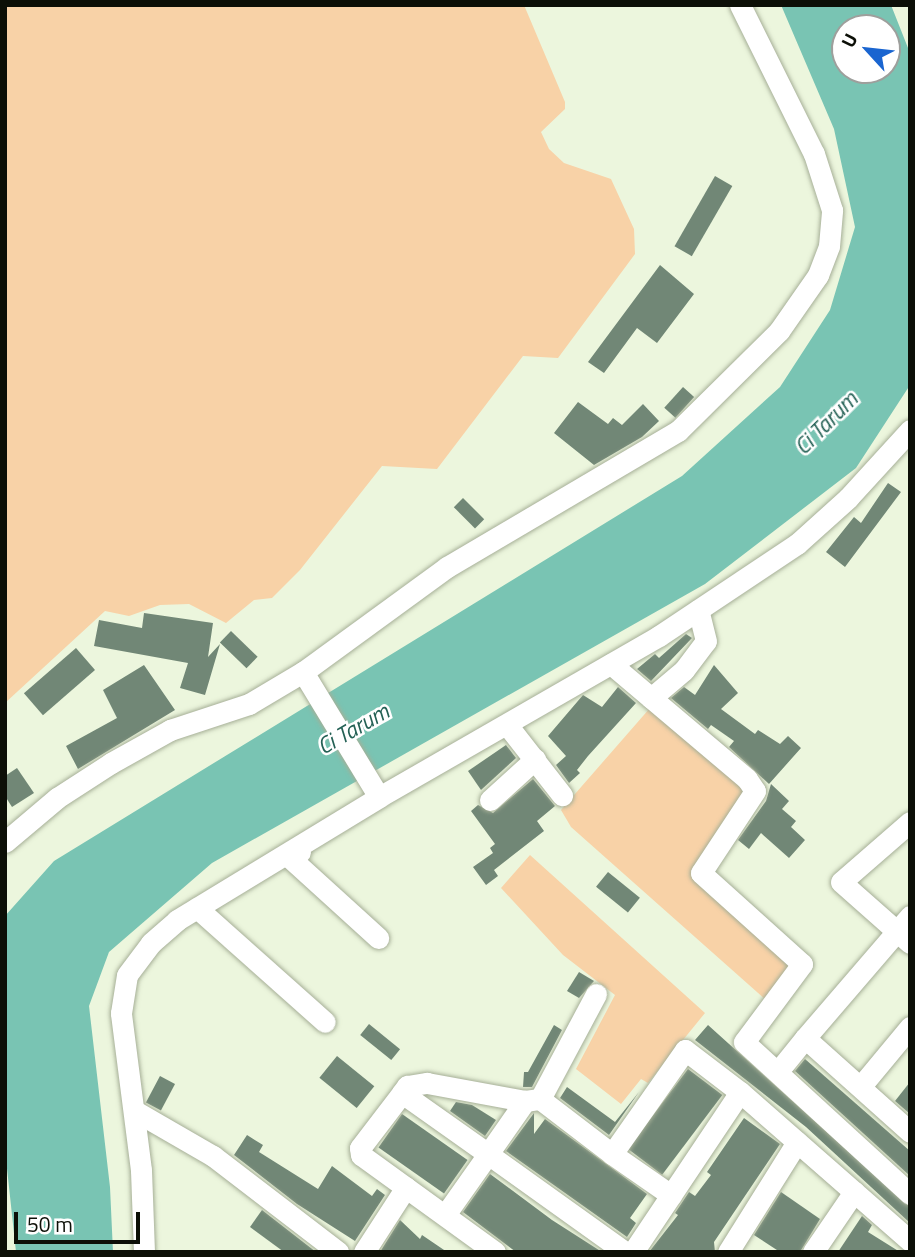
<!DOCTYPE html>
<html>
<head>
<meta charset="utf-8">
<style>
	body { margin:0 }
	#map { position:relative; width:915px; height:1257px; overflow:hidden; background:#ecf6dd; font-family:"Titillium Web",sans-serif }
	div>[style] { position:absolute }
	.green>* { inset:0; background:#f8d2a7 }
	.water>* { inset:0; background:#79c4b3 }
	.building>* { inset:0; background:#718776; transform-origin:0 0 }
	.roads { filter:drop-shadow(0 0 2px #a6af97) drop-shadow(0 0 2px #a6af97) }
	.minor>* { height:21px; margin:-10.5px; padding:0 10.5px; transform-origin:10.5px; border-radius:10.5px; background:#fff }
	span { translate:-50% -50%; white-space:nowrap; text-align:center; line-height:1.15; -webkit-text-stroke:5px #fff; paint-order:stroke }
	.water-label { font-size:23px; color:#246155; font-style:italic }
	.frame { position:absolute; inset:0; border:7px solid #0c0f07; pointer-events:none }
	.north { position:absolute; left:831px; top:14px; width:70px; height:70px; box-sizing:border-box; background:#fff; border:2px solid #9e9f9c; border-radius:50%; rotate:297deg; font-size:19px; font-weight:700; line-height:28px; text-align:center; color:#0c0f07 }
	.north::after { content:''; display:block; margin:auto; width:24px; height:32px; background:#1a65d0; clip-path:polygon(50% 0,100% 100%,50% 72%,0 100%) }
	.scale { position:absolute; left:14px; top:1212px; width:126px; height:32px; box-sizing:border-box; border:4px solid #0c0f07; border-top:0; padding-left:9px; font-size:21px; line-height:24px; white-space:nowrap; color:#0c0f07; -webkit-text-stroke:5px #fff; paint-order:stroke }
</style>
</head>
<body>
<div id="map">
	<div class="green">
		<div style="clip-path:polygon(5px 5px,524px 5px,565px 102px,565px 109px,541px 132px,549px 149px,564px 163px,611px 179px,634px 229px,635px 254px,558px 358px,523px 356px,437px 469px,382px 466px,300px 570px,272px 598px,254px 600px,226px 623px,189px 604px,160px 605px,129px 616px,105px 611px,5px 703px)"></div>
		<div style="clip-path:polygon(650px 708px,751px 792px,695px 871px,797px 965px,767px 1001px,571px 827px,561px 810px)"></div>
		<div style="clip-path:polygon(530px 855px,705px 1013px,648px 1083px,641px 1079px,621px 1104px,576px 1069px,615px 995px,563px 955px,501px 888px)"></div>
	</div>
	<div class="water">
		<div style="clip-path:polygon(evenodd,781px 5px,891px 5px,910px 53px,910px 385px,856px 468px,705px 584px,212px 863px,109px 952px,89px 1006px,110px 1187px,113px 1252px,16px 1252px,5px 1150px,5px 916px,54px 861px,682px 476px,780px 387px,830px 310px,855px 227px,834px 129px,781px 5px,845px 28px,887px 28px,887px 70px,845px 70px,845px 28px)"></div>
	</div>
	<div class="building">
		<div style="left:715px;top:176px;width:20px;height:81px;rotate:30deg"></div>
		<div style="clip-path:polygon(660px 265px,694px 294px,657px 343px,637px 328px,604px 373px,588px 362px)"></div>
		<div style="left:683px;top:387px;width:15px;height:28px;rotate:42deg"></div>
		<div style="clip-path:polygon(578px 402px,608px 424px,613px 418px,622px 425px,643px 404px,659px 421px,642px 437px,594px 465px,554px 433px)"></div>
		<div style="clip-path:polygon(888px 483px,901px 492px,845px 567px,826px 552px,854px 517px,861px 523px)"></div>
		<div style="left:463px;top:498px;width:30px;height:13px;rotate:45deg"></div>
		<div style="clip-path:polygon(144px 613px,213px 623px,208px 657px,220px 644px,205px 695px,180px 688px,188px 663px,94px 646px,99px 620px,142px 628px)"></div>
		<div style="left:231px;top:631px;width:37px;height:16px;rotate:44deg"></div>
		<div style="clip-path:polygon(686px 634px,692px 638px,651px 681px,637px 669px,655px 654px,659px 658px)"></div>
		<div style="left:76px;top:648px;width:29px;height:69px;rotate:49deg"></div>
		<div style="clip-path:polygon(144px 665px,175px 710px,78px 769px,66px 746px,117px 718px,103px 690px)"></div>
		<div style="clip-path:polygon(714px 665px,738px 693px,721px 709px,755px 734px,758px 730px,780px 744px,788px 736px,801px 748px,769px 784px,729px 747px,734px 741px,711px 725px,708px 729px,671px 698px,684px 687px,695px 695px)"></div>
		<div style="clip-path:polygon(618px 687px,636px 703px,588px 756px,577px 770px,580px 773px,569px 783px,556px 765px,566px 756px,548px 736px,583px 695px,602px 707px)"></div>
		<div style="clip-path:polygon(506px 745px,516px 758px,481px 790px,468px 771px)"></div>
		<div style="clip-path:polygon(17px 768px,34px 793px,12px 807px,5px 796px,5px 776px)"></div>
		<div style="clip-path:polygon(533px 779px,555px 806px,537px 821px,544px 831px,494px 870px,498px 876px,486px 885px,473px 867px,493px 853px,490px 848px,495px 844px,471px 811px,478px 805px,493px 813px)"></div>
		<div style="clip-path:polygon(771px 784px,789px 801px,782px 809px,796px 821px,791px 827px,805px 840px,789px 858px,761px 833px,749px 849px,738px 840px,766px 801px)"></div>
		<div style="left:608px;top:872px;width:41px;height:19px;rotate:39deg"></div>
		<div style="clip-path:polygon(579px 972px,594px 981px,579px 998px,567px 991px)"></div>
		<div style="left:369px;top:1024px;width:40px;height:14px;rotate:39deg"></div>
		<div style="clip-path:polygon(554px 1025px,562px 1030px,532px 1087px,523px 1087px,524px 1072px,528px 1072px)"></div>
		<div style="clip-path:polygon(708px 1025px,910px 1207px,910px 1223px,806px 1127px,695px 1040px)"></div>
		<div style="left:337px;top:1056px;width:48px;height:28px;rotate:39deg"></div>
		<div style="clip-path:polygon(805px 1059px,910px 1151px,910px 1176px,795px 1071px)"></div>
		<div style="left:688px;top:1069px;width:43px;height:100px;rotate:37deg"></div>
		<div style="left:160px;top:1076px;width:17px;height:30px;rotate:28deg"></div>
		<div style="clip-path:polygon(910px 1082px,910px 1114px,895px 1101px)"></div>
		<div style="clip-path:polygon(567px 1087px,615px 1122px,639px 1092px,609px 1135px,560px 1098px)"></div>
		<div style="clip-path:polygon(456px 1102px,472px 1105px,496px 1120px,485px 1136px,450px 1111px)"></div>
		<div style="clip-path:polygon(534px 1113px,534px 1134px,545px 1119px,647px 1194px,630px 1218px,636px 1223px,627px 1237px,506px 1151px)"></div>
		<div style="left:402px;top:1114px;width:80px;height:41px;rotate:35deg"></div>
		<div style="clip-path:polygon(744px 1118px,780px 1144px,714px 1242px,715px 1252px,649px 1252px,678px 1215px,675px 1213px,689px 1192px,695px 1196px,711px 1175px,707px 1172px)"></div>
		<div style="clip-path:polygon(247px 1135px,263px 1145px,259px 1152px,318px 1189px,332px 1166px,372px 1196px,377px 1189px,385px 1195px,355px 1241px,297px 1204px,234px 1155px)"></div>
		<div style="clip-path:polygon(490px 1174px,552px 1220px,602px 1252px,516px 1252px,463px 1212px)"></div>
		<div style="clip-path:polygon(781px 1192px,820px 1219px,800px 1252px,780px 1252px,754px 1235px)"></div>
		<div style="clip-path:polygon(262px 1210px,316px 1252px,284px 1252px,250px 1227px)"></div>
		<div style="clip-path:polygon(862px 1216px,872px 1225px,868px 1232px,900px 1252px,838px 1252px)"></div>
		<div style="clip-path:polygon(400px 1220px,420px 1239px,422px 1235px,447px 1252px,380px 1252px)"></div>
	</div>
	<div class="roads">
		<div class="minor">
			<div style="left:611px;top:664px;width:178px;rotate:40.2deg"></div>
			<div style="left:747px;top:779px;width:14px;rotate:56deg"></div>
			<div style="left:755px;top:791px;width:98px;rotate:123.4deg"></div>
			<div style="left:701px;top:873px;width:136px;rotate:42deg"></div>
			<div style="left:802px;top:964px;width:97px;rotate:126.6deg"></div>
			<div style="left:744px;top:1042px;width:225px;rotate:42.5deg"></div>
			<div style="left:303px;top:672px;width:146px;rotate:58.7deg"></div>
			<div style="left:651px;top:698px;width:43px;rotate:-40.3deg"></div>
			<div style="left:684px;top:670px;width:36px;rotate:-53deg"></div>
			<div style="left:706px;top:641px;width:32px;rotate:-104deg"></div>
			<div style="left:508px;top:726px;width:88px;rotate:52deg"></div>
			<div style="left:490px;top:800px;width:61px;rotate:-42.3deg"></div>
			<div style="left:910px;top:822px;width:91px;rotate:139deg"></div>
			<div style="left:841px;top:882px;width:92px;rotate:41.5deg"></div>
			<div style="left:5px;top:842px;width:68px;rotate:-40.2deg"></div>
			<div style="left:57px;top:798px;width:64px;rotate:-32.9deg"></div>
			<div style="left:111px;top:763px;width:68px;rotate:-29.2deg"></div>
			<div style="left:170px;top:730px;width:83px;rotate:-18.2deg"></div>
			<div style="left:249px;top:704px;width:63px;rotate:-30.7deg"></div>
			<div style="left:303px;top:672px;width:178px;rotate:-36.1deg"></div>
			<div style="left:447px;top:567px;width:268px;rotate:-30.5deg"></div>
			<div style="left:678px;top:431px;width:142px;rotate:-44.7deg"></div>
			<div style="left:779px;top:331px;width:68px;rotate:-55.1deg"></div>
			<div style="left:818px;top:275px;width:31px;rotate:-69deg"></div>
			<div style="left:829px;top:246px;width:36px;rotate:-85deg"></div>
			<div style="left:832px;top:210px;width:59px;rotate:-107.8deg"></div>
			<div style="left:814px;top:154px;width:166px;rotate:-116.4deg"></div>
			<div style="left:300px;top:852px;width:13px;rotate:162deg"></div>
			<div style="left:288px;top:856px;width:122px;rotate:42.3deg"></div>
			<div style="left:197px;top:908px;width:171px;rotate:41.7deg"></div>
			<div style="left:910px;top:916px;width:161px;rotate:130.7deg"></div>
			<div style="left:805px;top:1038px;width:141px;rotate:41.8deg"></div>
			<div style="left:784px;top:1064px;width:33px;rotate:-51deg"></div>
			<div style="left:861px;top:1086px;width:77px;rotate:-50.3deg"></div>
			<div style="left:740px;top:1092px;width:226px;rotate:41.2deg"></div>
			<div style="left:402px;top:1093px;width:9px;rotate:-54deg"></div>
			<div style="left:407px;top:1086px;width:20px;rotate:-9deg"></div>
			<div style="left:427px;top:1083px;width:100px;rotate:10.4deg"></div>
			<div style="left:540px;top:1099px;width:119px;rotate:-61.9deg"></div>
			<div style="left:135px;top:1111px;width:90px;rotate:30deg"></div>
			<div style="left:213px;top:1156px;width:158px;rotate:37.5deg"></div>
			<div style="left:612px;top:1154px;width:72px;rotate:34.8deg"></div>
			<div style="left:445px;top:1215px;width:75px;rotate:-54.8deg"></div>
			<div style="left:488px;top:1154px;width:168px;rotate:35.6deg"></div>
			<div style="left:144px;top:1252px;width:82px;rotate:-92.1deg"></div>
			<div style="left:141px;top:1170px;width:158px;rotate:-97.3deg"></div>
			<div style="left:121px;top:1013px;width:38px;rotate:-81deg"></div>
			<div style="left:127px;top:975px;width:40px;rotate:-53deg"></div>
			<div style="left:151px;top:943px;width:35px;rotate:-41deg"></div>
			<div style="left:177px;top:920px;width:237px;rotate:-31.3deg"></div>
			<div style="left:379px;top:797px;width:323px;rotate:-29.9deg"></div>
			<div style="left:659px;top:636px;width:166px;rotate:-33.7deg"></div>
			<div style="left:797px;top:544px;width:69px;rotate:-42deg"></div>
			<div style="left:848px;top:498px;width:92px;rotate:-47.6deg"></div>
			<div style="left:364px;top:1252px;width:77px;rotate:-57.1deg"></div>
			<div style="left:495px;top:1252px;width:165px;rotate:-144.1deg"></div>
			<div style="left:361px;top:1155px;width:7px;rotate:-98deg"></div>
			<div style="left:360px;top:1148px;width:69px;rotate:-52.6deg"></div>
			<div style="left:402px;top:1093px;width:105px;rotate:35.3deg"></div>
			<div style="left:488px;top:1154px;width:65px;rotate:-55.1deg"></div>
			<div style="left:525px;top:1101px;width:15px;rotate:-8deg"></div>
			<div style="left:540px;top:1099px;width:91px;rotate:37.4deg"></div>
			<div style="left:612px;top:1154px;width:127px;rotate:-54.9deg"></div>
			<div style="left:685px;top:1050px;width:69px;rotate:37.4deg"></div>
			<div style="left:740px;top:1092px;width:192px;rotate:123.8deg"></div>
			<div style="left:728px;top:1252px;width:130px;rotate:-57.9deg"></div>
			<div style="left:813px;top:1252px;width:73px;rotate:-55.7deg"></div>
		</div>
	</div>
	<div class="water-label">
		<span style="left:826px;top:423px;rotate:-45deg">Ci Tarum</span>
		<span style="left:353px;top:729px;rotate:-30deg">Ci Tarum</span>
	</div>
	<div class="frame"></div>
	<div class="north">U</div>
	<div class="scale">50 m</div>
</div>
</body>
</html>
